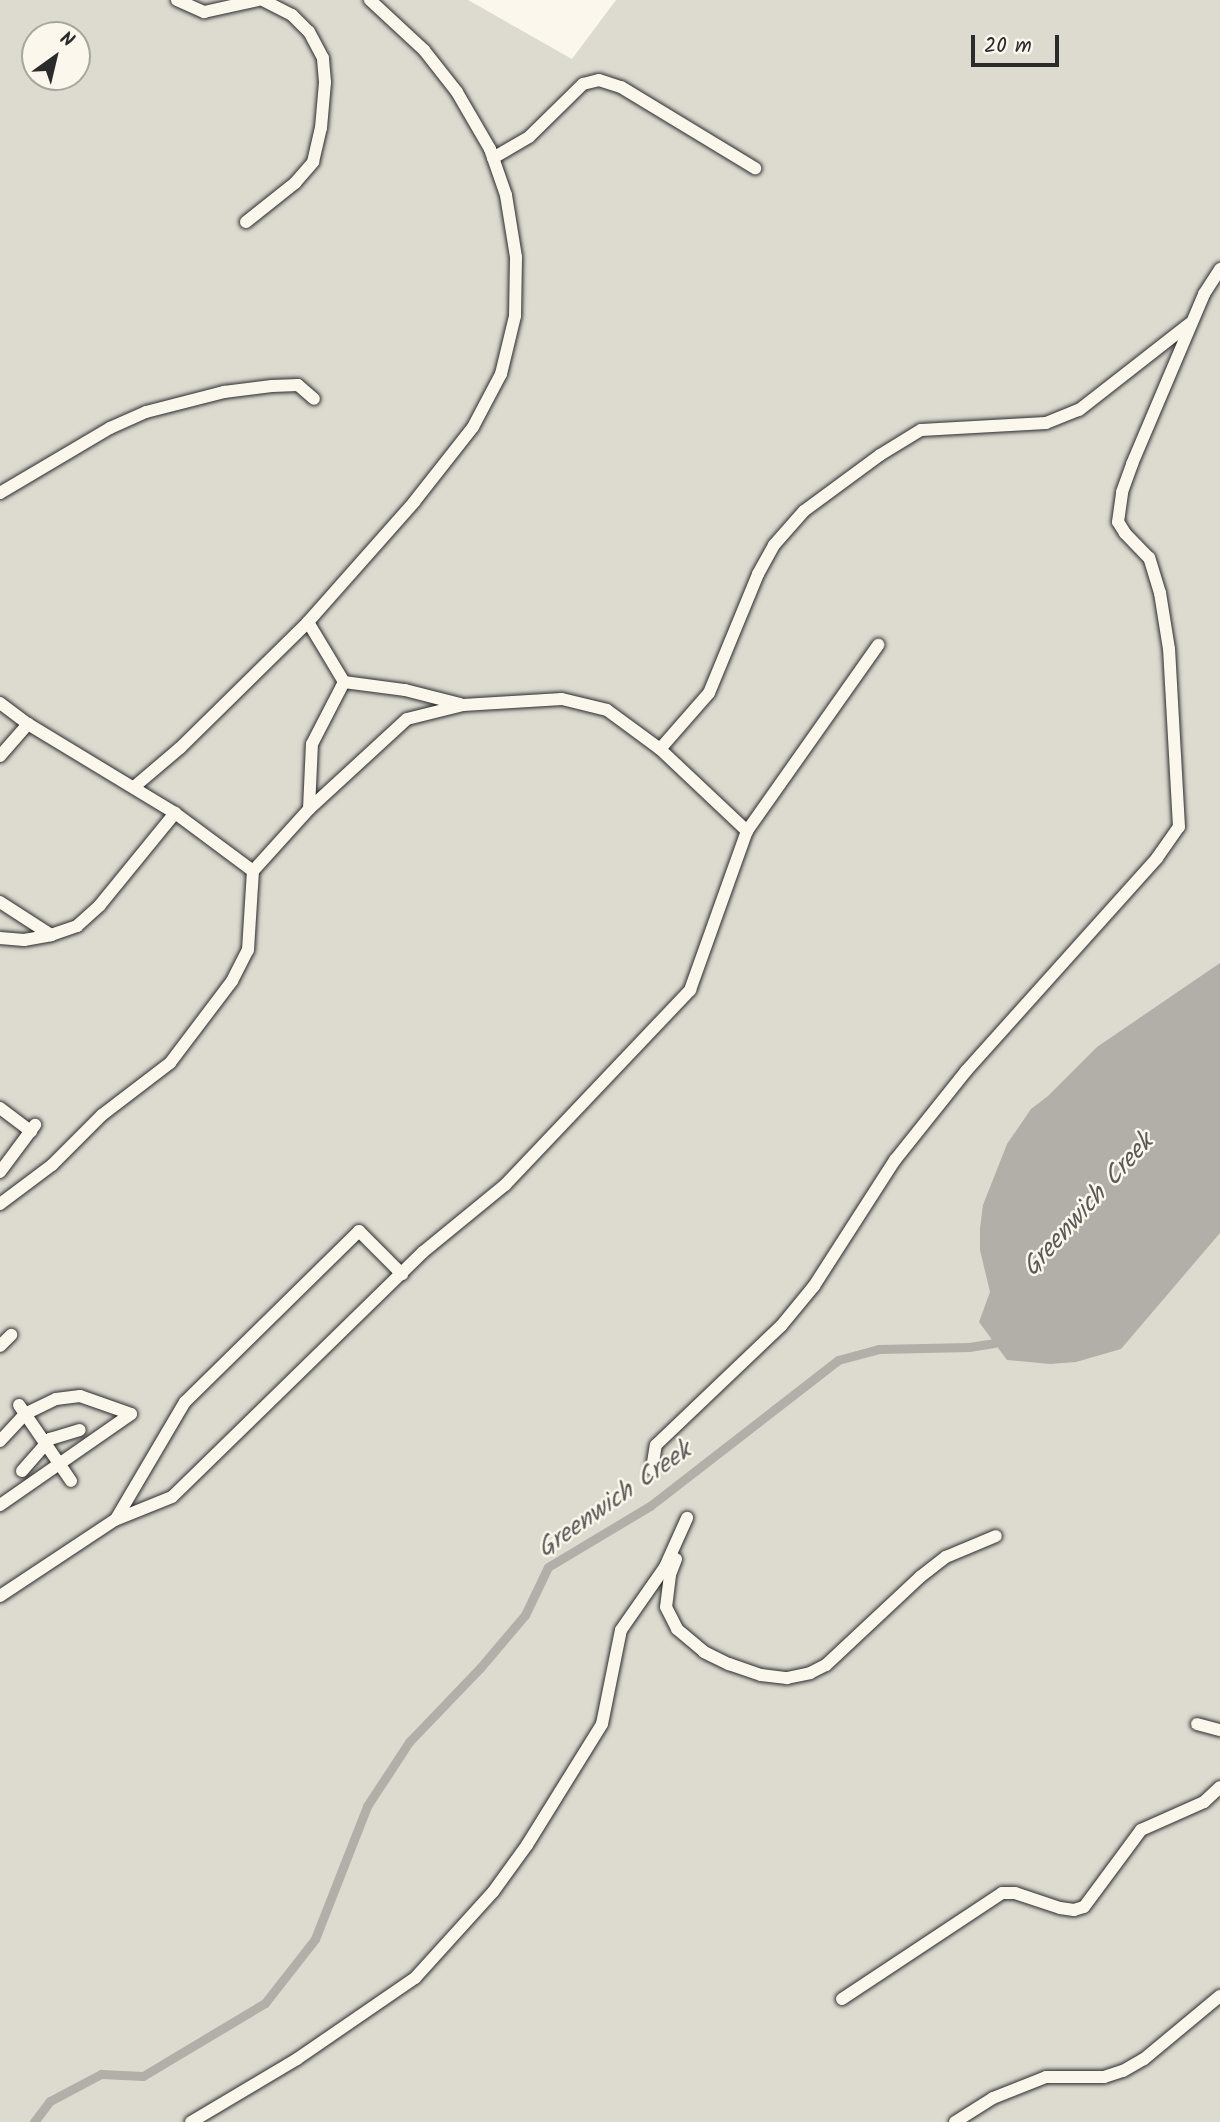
<!DOCTYPE html>
<html>
<head>
<meta charset="utf-8">
<style>
	body { margin:0 }
	#map { position:relative; width:1220px; height:2122px; overflow:hidden; background:#fbf7ec; font-family:Kalam,sans-serif }
	div>[style] { position:absolute }
	.green>* { inset:0; background:#dddad0 }
	.water>* { inset:0; background:#b1afa7 }
	.stream>* { height:9px; margin:-4.5px; padding:0 4.5px; transform-origin:4.5px; border-radius:4.5px; background:#b1afa7 }
	.roads { filter:drop-shadow(0 0 2px #2b2b2b) drop-shadow(0 0 2px #2b2b2b) }
	.service>* { height:12px; margin:-6px; padding:0 6px; transform-origin:6px; border-radius:6px; background:#fbf7ec }
	span { translate:-50% -50%; white-space:nowrap; text-align:center; line-height:1.15; -webkit-text-stroke:5px #fbf7ec; paint-order:stroke }
	.water-label { font-size:26px; color:#5a5956; font-style:italic }
	.north { position:absolute; left:21px; top:21px; width:70px; height:70px; box-sizing:border-box; background:#fbf7ec; border:2px solid #a8a59f; border-radius:50%; rotate:34deg; font-size:19px; font-weight:700; line-height:28px; text-align:center; color:#2b2b2b }
	.north::after { content:''; display:block; margin:auto; width:24px; height:32px; background:#2b2b2b; clip-path:polygon(50% 0,100% 100%,50% 72%,0 100%) }
	.scale { position:absolute; left:971px; top:35px; width:88px; height:32px; box-sizing:border-box; border:4px solid #2b2b2b; border-top:0; padding-left:9px; font-size:21px; line-height:24px; white-space:nowrap; color:#2b2b2b; -webkit-text-stroke:5px #fbf7ec; paint-order:stroke }
</style>
</head>
<body>
<div id="map">
	<div class="green">
		<div style="clip-path:polygon(evenodd,0 0,468px 0,572px 59px,616px 0,1220px 0,1220px 2122px,0 2122px,0 0,35px 35px,77px 35px,77px 77px,35px 77px,35px 35px)"></div>
	</div>
	<div class="water">
		<div style="clip-path:polygon(1220px 963px,1220px 1233px,1121px 1349px,1076px 1362px,1050px 1364px,1007px 1360px,979px 1322px,990px 1292px,980px 1250px,980px 1228px,983px 1205px,1007px 1144px,1031px 1109px,1048px 1096px,1097px 1047px)"></div>
	</div>
	<div class="stream">
		<div style="left:34px;top:2122px;width:26px;rotate:-53deg"></div>
		<div style="left:50px;top:2101px;width:58px;rotate:-27.9deg"></div>
		<div style="left:101px;top:2074px;width:42px;rotate:2.7deg"></div>
		<div style="left:143px;top:2076px;width:142px;rotate:-30.9deg"></div>
		<div style="left:265px;top:2003px;width:81px;rotate:-52deg"></div>
		<div style="left:315px;top:1939px;width:143px;rotate:-68.6deg"></div>
		<div style="left:367px;top:1806px;width:77px;rotate:-56.7deg"></div>
		<div style="left:409px;top:1742px;width:103px;rotate:-46.2deg"></div>
		<div style="left:480px;top:1668px;width:70px;rotate:-49.7deg"></div>
		<div style="left:525px;top:1615px;width:53px;rotate:-64.4deg"></div>
		<div style="left:548px;top:1567px;width:119px;rotate:-30.9deg"></div>
		<div style="left:650px;top:1506px;width:238px;rotate:-37.8deg"></div>
		<div style="left:838px;top:1360px;width:42px;rotate:-15deg"></div>
		<div style="left:879px;top:1349px;width:90px;rotate:-1.3deg"></div>
		<div style="left:969px;top:1347px;width:25px;rotate:-9deg"></div>
		<div style="left:994px;top:1343px;width:11px;rotate:-49deg"></div>
	</div>
	<div class="roads">
		<div class="service">
			<div style="left:177px;top:0;width:30px;rotate:24deg"></div>
			<div style="left:204px;top:12px;width:55px;rotate:-12.5deg"></div>
			<div style="left:493px;top:158px;width:42px;rotate:-30.3deg"></div>
			<div style="left:529px;top:137px;width:76px;rotate:-44.5deg"></div>
			<div style="left:583px;top:84px;width:16px;rotate:-14deg"></div>
			<div style="left:599px;top:80px;width:23px;rotate:18deg"></div>
			<div style="left:621px;top:87px;width:157px;rotate:31.2deg"></div>
			<div style="left:246px;top:222px;width:63px;rotate:-38.5deg"></div>
			<div style="left:295px;top:183px;width:28px;rotate:-49deg"></div>
			<div style="left:313px;top:162px;width:35px;rotate:-77deg"></div>
			<div style="left:321px;top:128px;width:46px;rotate:-85deg"></div>
			<div style="left:325px;top:82px;width:24px;rotate:-95deg"></div>
			<div style="left:323px;top:58px;width:30px;rotate:-118deg"></div>
			<div style="left:309px;top:32px;width:24px;rotate:-135deg"></div>
			<div style="left:292px;top:15px;width:33px;rotate:-153deg"></div>
			<div style="left:0;top:493px;width:128px;rotate:-30.6deg"></div>
			<div style="left:110px;top:428px;width:39px;rotate:-24deg"></div>
			<div style="left:146px;top:412px;width:81px;rotate:-14.4deg"></div>
			<div style="left:224px;top:392px;width:48px;rotate:-7.1deg"></div>
			<div style="left:272px;top:386px;width:26px;rotate:-2deg"></div>
			<div style="left:298px;top:385px;width:21px;rotate:41deg"></div>
			<div style="left:308px;top:622px;width:70px;rotate:59deg"></div>
			<div style="left:344px;top:682px;width:62px;rotate:7.5deg"></div>
			<div style="left:405px;top:690px;width:57px;rotate:14.3deg"></div>
			<div style="left:0;top:703px;width:35px;rotate:37deg"></div>
			<div style="left:28px;top:724px;width:172px;rotate:31.2deg"></div>
			<div style="left:175px;top:813px;width:97px;rotate:36.6deg"></div>
			<div style="left:253px;top:871px;width:84px;rotate:-47.9deg"></div>
			<div style="left:309px;top:809px;width:133px;rotate:-42.6deg"></div>
			<div style="left:407px;top:719px;width:58px;rotate:-14deg"></div>
			<div style="left:463px;top:705px;width:99px;rotate:-3.5deg"></div>
			<div style="left:562px;top:699px;width:46px;rotate:13.7deg"></div>
			<div style="left:607px;top:710px;width:66px;rotate:36.3deg"></div>
			<div style="left:660px;top:749px;width:120px;rotate:43.3deg"></div>
			<div style="left:660px;top:749px;width:74px;rotate:-48.8deg"></div>
			<div style="left:709px;top:693px;width:129px;rotate:-67.6deg"></div>
			<div style="left:758px;top:574px;width:33px;rotate:-61deg"></div>
			<div style="left:774px;top:545px;width:45px;rotate:-48.6deg"></div>
			<div style="left:804px;top:511px;width:94px;rotate:-36.4deg"></div>
			<div style="left:880px;top:455px;width:48px;rotate:-31.4deg"></div>
			<div style="left:921px;top:430px;width:125px;rotate:-3.2deg"></div>
			<div style="left:1046px;top:423px;width:35px;rotate:-22deg"></div>
			<div style="left:1079px;top:410px;width:140px;rotate:-38deg"></div>
			<div style="left:0;top:756px;width:43px;rotate:-48.8deg"></div>
			<div style="left:134px;top:787px;width:60px;rotate:-40.3deg"></div>
			<div style="left:180px;top:748px;width:180px;rotate:-44.5deg"></div>
			<div style="left:308px;top:622px;width:160px;rotate:-48.5deg"></div>
			<div style="left:414px;top:502px;width:95px;rotate:-51.8deg"></div>
			<div style="left:473px;top:427px;width:60px;rotate:-62.2deg"></div>
			<div style="left:501px;top:374px;width:60px;rotate:-76.4deg"></div>
			<div style="left:515px;top:316px;width:59px;rotate:-89deg"></div>
			<div style="left:516px;top:257px;width:63px;rotate:-99.2deg"></div>
			<div style="left:506px;top:195px;width:49px;rotate:-109.2deg"></div>
			<div style="left:490px;top:149px;width:66px;rotate:-120.1deg"></div>
			<div style="left:457px;top:92px;width:53px;rotate:-128.2deg"></div>
			<div style="left:424px;top:50px;width:74px;rotate:-137.2deg"></div>
			<div style="left:309px;top:809px;width:65px;rotate:-87.4deg"></div>
			<div style="left:312px;top:744px;width:70px;rotate:-62.7deg"></div>
			<div style="left:0;top:902px;width:61px;rotate:32.9deg"></div>
			<div style="left:51px;top:935px;width:28px;rotate:-19deg"></div>
			<div style="left:77px;top:926px;width:31px;rotate:-42deg"></div>
			<div style="left:100px;top:905px;width:119px;rotate:-50.8deg"></div>
			<div style="left:0;top:938px;width:24px;rotate:5deg"></div>
			<div style="left:24px;top:940px;width:27px;rotate:-10deg"></div>
			<div style="left:0;top:1108px;width:39px;rotate:37deg"></div>
			<div style="left:0;top:1172px;width:59px;rotate:-53.3deg"></div>
			<div style="left:0;top:1204px;width:65px;rotate:-36.9deg"></div>
			<div style="left:52px;top:1165px;width:71px;rotate:-45deg"></div>
			<div style="left:102px;top:1115px;width:86px;rotate:-37.4deg"></div>
			<div style="left:170px;top:1063px;width:103px;rotate:-52.9deg"></div>
			<div style="left:232px;top:981px;width:35px;rotate:-63deg"></div>
			<div style="left:248px;top:950px;width:79px;rotate:-86.4deg"></div>
			<div style="left:0;top:1346px;width:16px;rotate:-45deg"></div>
			<div style="left:19px;top:1405px;width:92px;rotate:55.6deg"></div>
			<div style="left:0;top:1441px;width:37px;rotate:-47deg"></div>
			<div style="left:25px;top:1414px;width:34px;rotate:-26deg"></div>
			<div style="left:56px;top:1399px;width:24px;rotate:-7deg"></div>
			<div style="left:80px;top:1396px;width:54px;rotate:19.4deg"></div>
			<div style="left:131px;top:1414px;width:160px;rotate:145.2deg"></div>
			<div style="left:652px;top:1469px;width:24px;rotate:-81deg"></div>
			<div style="left:656px;top:1445px;width:173px;rotate:-43.6deg"></div>
			<div style="left:781px;top:1326px;width:52px;rotate:-50.5deg"></div>
			<div style="left:814px;top:1286px;width:150px;rotate:-57.3deg"></div>
			<div style="left:895px;top:1160px;width:114px;rotate:-51.4deg"></div>
			<div style="left:966px;top:1071px;width:286px;rotate:-48.1deg"></div>
			<div style="left:1157px;top:858px;width:38px;rotate:-55deg"></div>
			<div style="left:1179px;top:827px;width:178px;rotate:-93.2deg"></div>
			<div style="left:1169px;top:649px;width:57px;rotate:-99.1deg"></div>
			<div style="left:1160px;top:593px;width:37px;rotate:-107deg"></div>
			<div style="left:1149px;top:558px;width:35px;rotate:-134deg"></div>
			<div style="left:1125px;top:533px;width:13px;rotate:-122deg"></div>
			<div style="left:1118px;top:522px;width:30px;rotate:-82deg"></div>
			<div style="left:1122px;top:492px;width:30px;rotate:-70deg"></div>
			<div style="left:1132px;top:464px;width:185px;rotate:-67deg"></div>
			<div style="left:1204px;top:294px;width:30px;rotate:-57deg"></div>
			<div style="left:22px;top:1471px;width:43px;rotate:-48.8deg"></div>
			<div style="left:50px;top:1439px;width:31px;rotate:-17deg"></div>
			<div style="left:116px;top:1519px;width:136px;rotate:-59.5deg"></div>
			<div style="left:185px;top:1402px;width:244px;rotate:-44.5deg"></div>
			<div style="left:359px;top:1231px;width:61px;rotate:45deg"></div>
			<div style="left:676px;top:1559px;width:17px;rotate:111deg"></div>
			<div style="left:670px;top:1575px;width:32px;rotate:97deg"></div>
			<div style="left:666px;top:1607px;width:25px;rotate:63deg"></div>
			<div style="left:677px;top:1629px;width:35px;rotate:40deg"></div>
			<div style="left:704px;top:1652px;width:28px;rotate:26deg"></div>
			<div style="left:729px;top:1664px;width:34px;rotate:19deg"></div>
			<div style="left:761px;top:1675px;width:26px;rotate:7deg"></div>
			<div style="left:787px;top:1678px;width:24px;rotate:-12deg"></div>
			<div style="left:810px;top:1673px;width:18px;rotate:-27deg"></div>
			<div style="left:826px;top:1665px;width:129px;rotate:-43.1deg"></div>
			<div style="left:920px;top:1577px;width:33px;rotate:-38deg"></div>
			<div style="left:946px;top:1557px;width:54px;rotate:-22.8deg"></div>
			<div style="left:0;top:1596px;width:138px;rotate:-33.5deg"></div>
			<div style="left:115px;top:1520px;width:61px;rotate:-22deg"></div>
			<div style="left:172px;top:1497px;width:351px;rotate:-44.3deg"></div>
			<div style="left:423px;top:1252px;width:106px;rotate:-39.3deg"></div>
			<div style="left:505px;top:1185px;width:269px;rotate:-46.5deg"></div>
			<div style="left:690px;top:990px;width:169px;rotate:-70.3deg"></div>
			<div style="left:747px;top:831px;width:228px;rotate:-54.8deg"></div>
			<div style="left:1197px;top:1724px;width:24px;rotate:15deg"></div>
			<div style="left:842px;top:1999px;width:192px;rotate:-33.5deg"></div>
			<div style="left:1002px;top:1893px;width:13px"></div>
			<div style="left:1015px;top:1893px;width:47px;rotate:18.4deg"></div>
			<div style="left:1060px;top:1908px;width:14px;rotate:8deg"></div>
			<div style="left:1074px;top:1910px;width:10px;rotate:-17deg"></div>
			<div style="left:1084px;top:1907px;width:96px;rotate:-53.5deg"></div>
			<div style="left:1141px;top:1830px;width:69px;rotate:-24deg"></div>
			<div style="left:1204px;top:1802px;width:22px;rotate:-43deg"></div>
			<div style="left:191px;top:2122px;width:123px;rotate:-30.7deg"></div>
			<div style="left:297px;top:2059px;width:143px;rotate:-34.5deg"></div>
			<div style="left:415px;top:1978px;width:116px;rotate:-47.8deg"></div>
			<div style="left:493px;top:1892px;width:58px;rotate:-54.1deg"></div>
			<div style="left:527px;top:1845px;width:142px;rotate:-58.2deg"></div>
			<div style="left:602px;top:1724px;width:96px;rotate:-78.6deg"></div>
			<div style="left:621px;top:1630px;width:77px;rotate:-55.1deg"></div>
			<div style="left:665px;top:1567px;width:54px;rotate:-65.8deg"></div>
			<div style="left:955px;top:2122px;width:45px;rotate:-32.3deg"></div>
			<div style="left:993px;top:2098px;width:57px;rotate:-21.6deg"></div>
			<div style="left:1046px;top:2077px;width:58px"></div>
			<div style="left:1104px;top:2077px;width:20px;rotate:-18deg"></div>
			<div style="left:1123px;top:2071px;width:24px;rotate:-30deg"></div>
			<div style="left:1144px;top:2059px;width:99px;rotate:-39.7deg"></div>
		</div>
	</div>
	<div class="water-label">
		<span style="left:1089px;top:1206px;rotate:-48deg">Greenwich Creek</span>
		<span style="left:615px;top:1501px;rotate:-35deg">Greenwich Creek</span>
	</div>
	<div class="north">N</div>
	<div class="scale">20 m</div>
</div>
</body>
</html>
